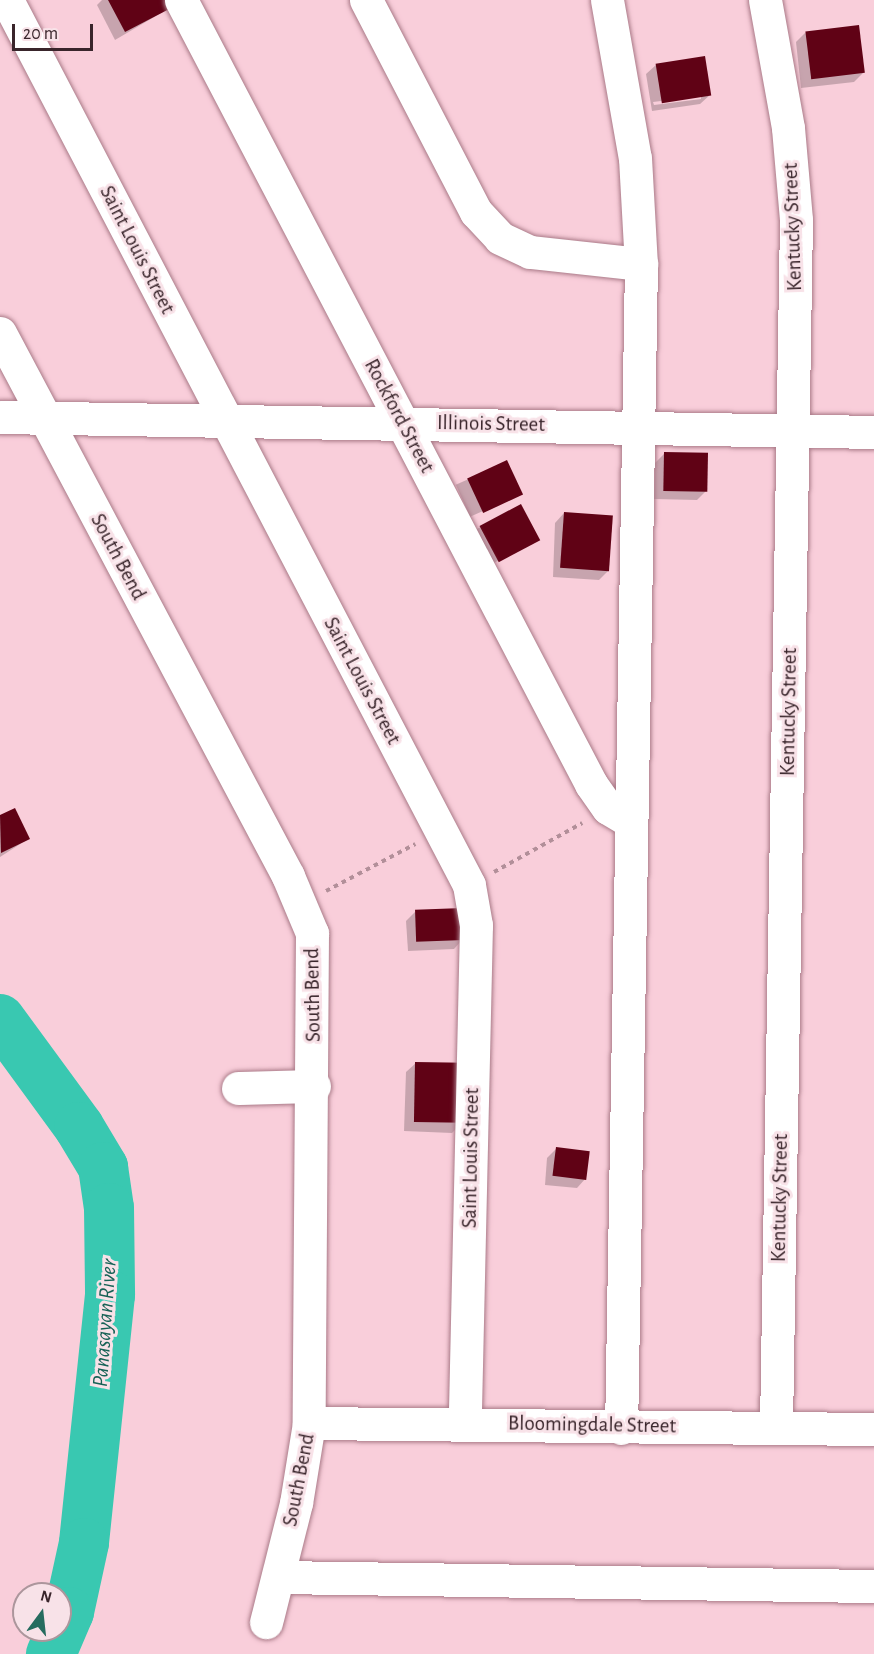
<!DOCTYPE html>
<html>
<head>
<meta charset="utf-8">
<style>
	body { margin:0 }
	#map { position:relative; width:874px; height:1654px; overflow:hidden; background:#f9ceda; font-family:"Alegreya Sans",sans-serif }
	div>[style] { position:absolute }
	.shadow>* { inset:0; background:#0003; transform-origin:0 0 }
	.river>* { height:50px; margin:-25px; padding:0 25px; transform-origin:25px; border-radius:25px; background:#39c8b1 }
	.building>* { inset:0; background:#600215; transform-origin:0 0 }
	.path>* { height:4px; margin-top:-2px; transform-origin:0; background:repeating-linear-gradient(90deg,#b28f99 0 4.5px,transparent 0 9px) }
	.roads { filter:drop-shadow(0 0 2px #aa7a88) drop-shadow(0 0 2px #aa7a88) }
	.street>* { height:33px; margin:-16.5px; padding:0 16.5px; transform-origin:16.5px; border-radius:16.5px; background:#fff }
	span { translate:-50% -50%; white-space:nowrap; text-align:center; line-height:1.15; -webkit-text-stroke:6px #f8e2e8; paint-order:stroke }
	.street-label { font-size:21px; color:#39252b }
	.water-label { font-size:22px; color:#176256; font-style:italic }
	.north { position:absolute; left:12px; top:1582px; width:60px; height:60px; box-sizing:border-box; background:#f8e2e8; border:2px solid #ac969c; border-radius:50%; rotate:15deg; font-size:16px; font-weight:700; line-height:24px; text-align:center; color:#39252b }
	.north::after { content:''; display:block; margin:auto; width:21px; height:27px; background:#266c5f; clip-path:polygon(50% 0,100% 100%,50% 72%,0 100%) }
	.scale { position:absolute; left:12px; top:24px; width:81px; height:27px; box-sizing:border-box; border:3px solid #39252b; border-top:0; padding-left:8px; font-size:18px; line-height:21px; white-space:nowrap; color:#39252b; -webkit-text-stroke:4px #f8e2e8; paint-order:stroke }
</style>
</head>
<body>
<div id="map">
	<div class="shadow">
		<div style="clip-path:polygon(102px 0,171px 0,173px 6px,115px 40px,97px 5px)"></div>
		<div style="clip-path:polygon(805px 33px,863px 73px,854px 82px,801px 88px,796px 42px)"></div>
		<div style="clip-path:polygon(evenodd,656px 65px,710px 95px,700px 104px,652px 111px,646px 74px,656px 65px,701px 96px,701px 99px,654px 105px,653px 102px,701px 96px)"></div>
		<div style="clip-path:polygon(664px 454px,706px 491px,697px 500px,654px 499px,655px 463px)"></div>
		<div style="left:507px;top:462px;width:35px;height:56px;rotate:66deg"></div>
		<div style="left:520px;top:506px;width:38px;height:59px;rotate:62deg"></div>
		<div style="clip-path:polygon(564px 513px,609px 570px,599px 580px,553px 577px,555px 523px)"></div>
		<div style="clip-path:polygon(15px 810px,28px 839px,0 857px,0 816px)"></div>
		<div style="clip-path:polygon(415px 912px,463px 939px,454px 949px,408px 951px,406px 921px)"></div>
		<div style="clip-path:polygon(416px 1063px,462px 1123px,452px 1133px,404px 1131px,406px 1072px)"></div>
		<div style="clip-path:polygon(556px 1149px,586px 1178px,577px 1188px,545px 1185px,547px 1158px)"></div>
	</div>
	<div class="river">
		<div style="left:0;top:1019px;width:134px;rotate:53.8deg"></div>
		<div style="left:79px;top:1127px;width:47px;rotate:59deg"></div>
		<div style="left:103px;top:1167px;width:41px;rotate:81.7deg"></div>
		<div style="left:109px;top:1208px;width:87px;rotate:89.3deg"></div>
		<div style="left:110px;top:1295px;width:249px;rotate:96deg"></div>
		<div style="left:84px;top:1543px;width:71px;rotate:102.3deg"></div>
		<div style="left:69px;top:1612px;width:46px;rotate:113.2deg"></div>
	</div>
	<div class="building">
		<div style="clip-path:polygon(108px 0,172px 0,175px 6px,125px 32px)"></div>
		<div style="left:859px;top:25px;width:48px;height:54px;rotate:83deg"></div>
		<div style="left:705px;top:56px;width:40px;height:50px;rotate:81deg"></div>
		<div style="left:664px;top:452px;width:44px;height:39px;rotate:1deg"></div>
		<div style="left:507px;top:460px;width:38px;height:44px;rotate:65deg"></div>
		<div style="left:521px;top:504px;width:41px;height:47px;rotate:62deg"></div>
		<div style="left:564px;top:512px;width:49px;height:56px;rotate:4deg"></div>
		<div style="clip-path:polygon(15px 808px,30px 839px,1px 853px,0 815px)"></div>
		<div style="left:463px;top:908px;width:32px;height:48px;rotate:88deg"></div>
		<div style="left:415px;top:1062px;width:50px;height:60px;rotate:1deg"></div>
		<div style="left:556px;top:1147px;width:34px;height:29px;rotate:7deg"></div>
	</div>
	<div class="path">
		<div style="left:494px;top:872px;width:101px;rotate:-29.1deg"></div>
		<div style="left:326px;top:891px;width:101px;rotate:-27.8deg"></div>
	</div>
	<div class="roads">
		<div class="street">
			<div style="left:7px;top:0;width:998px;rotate:62.43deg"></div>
			<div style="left:469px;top:885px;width:41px;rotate:80.1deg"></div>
			<div style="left:476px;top:925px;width:497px;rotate:91.3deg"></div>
			<div style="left:181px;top:0;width:885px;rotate:62.39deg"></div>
			<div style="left:591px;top:784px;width:29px;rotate:55deg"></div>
			<div style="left:608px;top:808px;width:26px;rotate:31deg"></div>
			<div style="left:366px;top:0;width:239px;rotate:62.6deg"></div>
			<div style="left:476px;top:212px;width:35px;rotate:47deg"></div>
			<div style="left:500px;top:238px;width:33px;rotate:25deg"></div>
			<div style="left:530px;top:252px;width:112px;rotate:6.2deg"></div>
			<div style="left:607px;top:0;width:160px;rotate:80deg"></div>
			<div style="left:635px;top:158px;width:106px;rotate:86.8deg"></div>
			<div style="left:641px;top:264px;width:1164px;rotate:90.98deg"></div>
			<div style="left:765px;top:0;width:130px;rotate:79.8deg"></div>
			<div style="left:788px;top:128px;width:92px;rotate:85deg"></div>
			<div style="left:796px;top:220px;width:1207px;rotate:90.95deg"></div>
			<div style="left:0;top:333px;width:615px;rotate:62.06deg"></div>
			<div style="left:288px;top:876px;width:62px;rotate:67.2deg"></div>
			<div style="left:312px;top:933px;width:490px;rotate:90.4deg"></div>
			<div style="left:309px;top:1423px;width:81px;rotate:99.2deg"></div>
			<div style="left:296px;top:1503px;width:123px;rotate:104.1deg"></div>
			<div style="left:0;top:417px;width:874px;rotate:0.98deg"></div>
			<div style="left:238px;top:1088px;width:76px;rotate:-1.5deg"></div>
			<div style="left:309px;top:1423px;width:565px;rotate:0.61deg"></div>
			<div style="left:278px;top:1577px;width:596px;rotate:0.87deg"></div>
		</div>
	</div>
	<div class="street-label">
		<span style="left:793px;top:227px;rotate:-92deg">Kentucky Street</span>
		<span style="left:137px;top:250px;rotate:63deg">Saint Louis Street</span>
		<span style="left:399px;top:416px;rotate:62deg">Rockford Street</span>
		<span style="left:491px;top:424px;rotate:1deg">Illinois Street</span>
		<span style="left:118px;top:557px;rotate:62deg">South Bend</span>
		<span style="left:362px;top:681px;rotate:62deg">Saint Louis Street</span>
		<span style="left:789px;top:712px;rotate:-89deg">Kentucky Street</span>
		<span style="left:313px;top:995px;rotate:-91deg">South Bend</span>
		<span style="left:471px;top:1158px;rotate:-89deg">Saint Louis Street</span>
		<span style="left:780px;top:1198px;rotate:-89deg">Kentucky Street</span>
		<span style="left:592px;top:1425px;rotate:1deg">Bloomingdale Street</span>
		<span style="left:299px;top:1480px;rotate:-79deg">South Bend</span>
	</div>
	<div class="water-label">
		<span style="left:105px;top:1323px;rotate:-86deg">Panasayan River</span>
	</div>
	<div class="north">N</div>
	<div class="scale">20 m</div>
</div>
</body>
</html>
